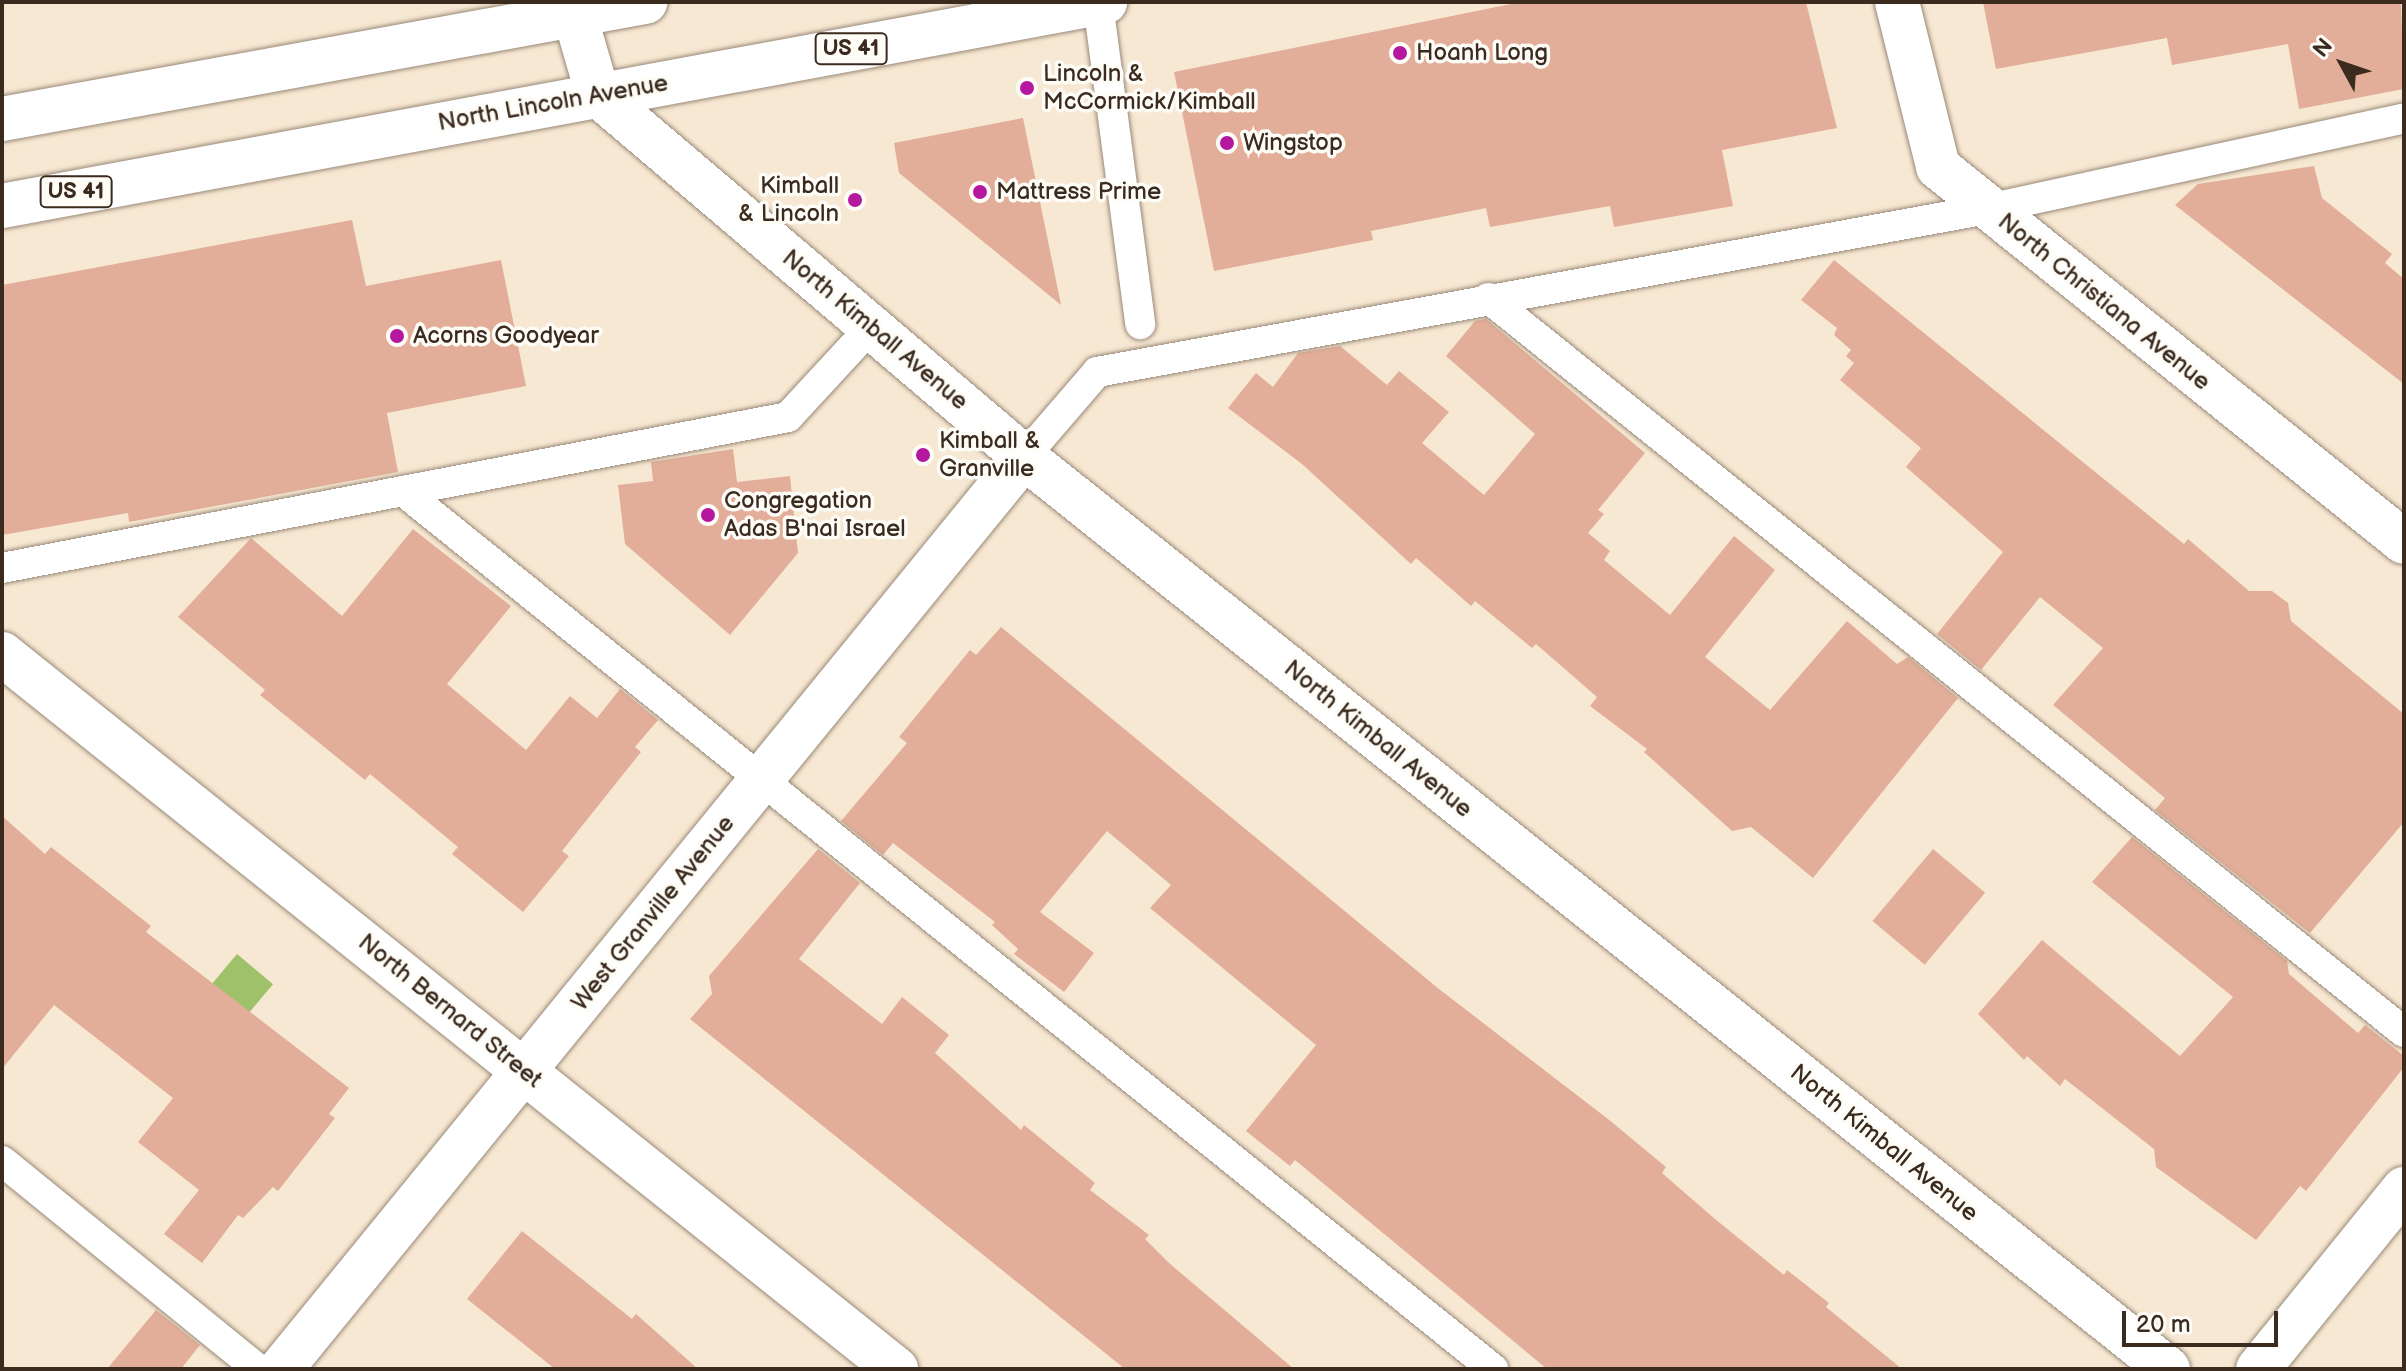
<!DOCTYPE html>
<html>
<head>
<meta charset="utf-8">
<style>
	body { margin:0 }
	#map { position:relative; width:2406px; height:1371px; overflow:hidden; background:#f7e8d3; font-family:"Balsamiq Sans",sans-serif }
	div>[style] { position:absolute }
	.green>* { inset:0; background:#9fc16a; transform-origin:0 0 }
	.building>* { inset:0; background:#e2ae99; transform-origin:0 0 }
	.roads { filter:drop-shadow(0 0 2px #998978) drop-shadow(0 0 2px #998978) }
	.service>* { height:30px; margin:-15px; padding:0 15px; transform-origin:15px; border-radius:15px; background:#fff }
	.minor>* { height:44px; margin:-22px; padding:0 22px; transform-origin:22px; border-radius:22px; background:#fff }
	.tertiary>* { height:44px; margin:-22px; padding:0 22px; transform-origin:22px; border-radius:22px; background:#fff }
	.secondary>* { height:44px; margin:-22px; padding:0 22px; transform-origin:22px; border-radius:22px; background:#fff }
	.primary>* { height:44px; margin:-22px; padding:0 22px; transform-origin:22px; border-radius:22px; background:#fff }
	.dots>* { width:22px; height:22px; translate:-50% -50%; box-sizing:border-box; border:4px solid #fdfcf7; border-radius:50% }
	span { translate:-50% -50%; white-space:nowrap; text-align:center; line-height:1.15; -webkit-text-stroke:7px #fdfcf7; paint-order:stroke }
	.shield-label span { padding:2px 6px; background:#fdfcf7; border:2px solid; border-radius:6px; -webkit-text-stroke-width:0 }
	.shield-label { font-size:22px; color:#3b2a1e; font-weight:700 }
	.poi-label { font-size:24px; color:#3b2a1e }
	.left { translate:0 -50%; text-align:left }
	.right { translate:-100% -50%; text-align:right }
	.street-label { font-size:24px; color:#3b2a1e }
	.frame { position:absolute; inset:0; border:4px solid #3b2a1e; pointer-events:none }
	.north { position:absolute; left:2302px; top:24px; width:80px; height:80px; -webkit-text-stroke:6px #fdfcf7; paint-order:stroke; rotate:310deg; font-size:22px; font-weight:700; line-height:32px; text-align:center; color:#3b2a1e }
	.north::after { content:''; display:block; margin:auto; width:28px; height:36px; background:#3b2a1e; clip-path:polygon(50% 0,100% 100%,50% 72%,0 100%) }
	.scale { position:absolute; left:2122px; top:1311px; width:156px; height:36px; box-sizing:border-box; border:4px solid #3b2a1e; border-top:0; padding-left:10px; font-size:24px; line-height:28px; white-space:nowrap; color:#3b2a1e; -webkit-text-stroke:6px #fdfcf7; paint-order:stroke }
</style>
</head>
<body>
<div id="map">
	<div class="green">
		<div style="left:237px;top:954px;width:47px;height:99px;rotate:40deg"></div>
	</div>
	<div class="building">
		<div style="clip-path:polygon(1521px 2px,1806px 2px,1837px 128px,1722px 150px,1733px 206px,1614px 227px,1610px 206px,1490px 227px,1486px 208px,1371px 231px,1373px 240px,1214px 271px,1174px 72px)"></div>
		<div style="clip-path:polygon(1983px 2px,2401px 2px,2404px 89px,2299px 109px,2288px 44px,2172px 65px,2167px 38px,1996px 69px)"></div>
		<div style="clip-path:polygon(1023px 118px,1061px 305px,899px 173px,894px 143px)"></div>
		<div style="clip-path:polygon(2314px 166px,2322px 198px,2392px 254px,2385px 263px,2404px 279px,2404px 384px,2175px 205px,2198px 184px)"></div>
		<div style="clip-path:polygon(352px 220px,366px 286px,501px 260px,526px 386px,387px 413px,398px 472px,129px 522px,128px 513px,2px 535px,2px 285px)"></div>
		<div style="clip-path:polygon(1834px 260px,2184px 544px,2188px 539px,2249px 591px,2272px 591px,2288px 603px,2291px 621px,2404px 714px,2404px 822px,2310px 933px,2155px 810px,2165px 798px,2053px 705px,2103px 648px,2040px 597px,1981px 670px,1937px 634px,2003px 552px,1906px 467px,1921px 448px,1840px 380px,1854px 363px,1846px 356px,1851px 350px,1834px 335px,1837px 328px,1801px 300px)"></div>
		<div style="clip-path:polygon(1486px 319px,1645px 453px,1598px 510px,1604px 514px,1588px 533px,1610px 551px,1604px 560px,1670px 615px,1734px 536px,1775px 570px,1705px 657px,1770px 710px,1847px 621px,1897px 664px,1908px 657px,1958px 698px,1813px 878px,1751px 827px,1732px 831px,1644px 752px,1647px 749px,1590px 706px,1597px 697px,1536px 644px,1532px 648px,1475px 601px,1471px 606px,1416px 558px,1411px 564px,1302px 464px,1228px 408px,1256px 373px,1273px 387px,1298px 353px,1340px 346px,1387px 385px,1399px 371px,1449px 412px,1422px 443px,1484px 495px,1535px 434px,1446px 356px,1475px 321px)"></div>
		<div style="clip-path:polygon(733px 449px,737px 482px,790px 476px,798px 553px,730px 635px,625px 544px,618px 485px,653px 481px,651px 462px)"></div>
		<div style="clip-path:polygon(413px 529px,511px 606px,447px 684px,526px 750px,570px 696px,597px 718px,620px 689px,658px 720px,635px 747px,641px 752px,562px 851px,569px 856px,523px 912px,452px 854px,458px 847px,370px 774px,365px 780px,260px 695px,265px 690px,178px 617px,251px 538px,342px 616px)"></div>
		<div style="clip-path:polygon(1001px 627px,1439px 989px,1608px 1119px,1666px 1167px,1662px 1173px,1715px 1219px,1784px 1275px,1787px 1270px,1829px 1303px,1826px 1307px,1902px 1369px,1547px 1369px,1295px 1160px,1290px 1166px,1246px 1131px,1316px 1045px,1150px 908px,1171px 885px,1107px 831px,1040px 912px,1094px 953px,1064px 992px,1014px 954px,1018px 949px,992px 925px,995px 922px,893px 843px,883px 855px,841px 821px,907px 743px,899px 737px,970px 650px,976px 655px)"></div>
		<div style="clip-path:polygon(2px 816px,45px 854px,51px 847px,151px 926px,146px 932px,349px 1088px,329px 1114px,335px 1118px,278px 1191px,273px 1187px,243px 1218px,238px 1215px,202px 1263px,164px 1234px,199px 1190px,138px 1142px,173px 1098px,54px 1005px,2px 1069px)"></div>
		<div style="clip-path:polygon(2132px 837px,2287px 961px,2289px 974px,2358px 1033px,2365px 1025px,2404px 1056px,2404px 1067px,2306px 1191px,2300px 1186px,2256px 1240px,2156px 1167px,2154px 1149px,2065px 1079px,2060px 1086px,2027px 1056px,2024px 1060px,1978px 1014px,2042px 940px,2180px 1056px,2233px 997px,2092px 882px)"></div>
		<div style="clip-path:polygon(818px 849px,860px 883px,799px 959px,882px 1024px,902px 997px,949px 1035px,935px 1053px,1021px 1130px,1024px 1125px,1095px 1183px,1090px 1190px,1149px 1235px,1145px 1239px,1169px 1263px,1294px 1369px,1125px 1369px,690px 1019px,712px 994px,709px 976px)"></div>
		<div style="left:1933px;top:849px;width:68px;height:94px;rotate:40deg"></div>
		<div style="clip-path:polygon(522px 1231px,632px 1319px,636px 1314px,698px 1369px,555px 1369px,467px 1299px)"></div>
		<div style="clip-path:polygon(156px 1310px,200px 1345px,181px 1369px,107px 1369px)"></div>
	</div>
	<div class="roads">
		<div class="service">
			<div style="left:1098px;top:3px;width:324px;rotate:82.5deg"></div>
			<div style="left:1488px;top:298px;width:1174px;rotate:38.71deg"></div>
			<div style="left:1024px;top:457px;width:112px;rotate:-49.3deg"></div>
			<div style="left:1097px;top:372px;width:906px;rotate:-10.37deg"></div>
			<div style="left:1988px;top:209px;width:426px;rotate:-12.3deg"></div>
			<div style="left:403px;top:491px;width:1400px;rotate:38.85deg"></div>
			<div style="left:2px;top:568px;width:800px;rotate:-10.87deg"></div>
			<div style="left:788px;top:417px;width:122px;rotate:-47.3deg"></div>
			<div style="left:2px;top:1161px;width:330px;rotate:39.1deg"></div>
		</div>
		<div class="minor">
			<div style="left:1897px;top:2px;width:170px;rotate:76deg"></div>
			<div style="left:1938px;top:167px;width:598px;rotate:38.82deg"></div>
			<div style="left:2px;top:654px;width:1145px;rotate:38.65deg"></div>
			<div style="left:281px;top:1369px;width:1176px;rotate:-50.83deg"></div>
			<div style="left:2258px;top:1369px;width:232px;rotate:-51deg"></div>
		</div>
		<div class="tertiary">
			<div style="left:598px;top:95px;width:559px;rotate:40.36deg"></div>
			<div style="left:1024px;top:457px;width:1463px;rotate:38.56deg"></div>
		</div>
		<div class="secondary">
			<div style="left:571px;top:2px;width:97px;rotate:73.8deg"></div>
		</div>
		<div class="primary">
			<div style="left:2px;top:119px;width:654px;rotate:-10.31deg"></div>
			<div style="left:2px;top:206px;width:1122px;rotate:-10.48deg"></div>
		</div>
	</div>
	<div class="dots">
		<div style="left:1400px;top:53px;background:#b5179e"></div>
		<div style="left:1027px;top:88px;background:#b5179e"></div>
		<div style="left:1227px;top:143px;background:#b5179e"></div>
		<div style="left:980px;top:192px;background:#b5179e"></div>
		<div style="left:855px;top:200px;background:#b5179e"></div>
		<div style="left:397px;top:336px;background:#b5179e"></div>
		<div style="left:923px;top:455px;background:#b5179e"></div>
		<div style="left:708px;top:515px;background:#b5179e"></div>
	</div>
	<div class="shield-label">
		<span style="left:851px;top:49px">US 41</span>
		<span style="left:76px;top:192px">US 41</span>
	</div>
	<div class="poi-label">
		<span class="left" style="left:1416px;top:53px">Hoanh Long</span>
		<span class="left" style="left:1043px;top:88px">Lincoln &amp;<br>McCormick/Kimball</span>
		<span class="left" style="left:1243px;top:143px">Wingstop</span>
		<span class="right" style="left:839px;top:200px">Kimball<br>&amp; Lincoln</span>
		<span class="left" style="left:996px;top:192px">Mattress Prime</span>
		<span class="left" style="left:413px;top:336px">Acorns Goodyear</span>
		<span class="left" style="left:939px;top:455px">Kimball &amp;<br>Granville</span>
		<span class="left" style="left:724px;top:515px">Congregation<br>Adas B'nai Israel</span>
	</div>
	<div class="street-label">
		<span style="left:553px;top:103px;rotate:-10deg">North Lincoln Avenue</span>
		<span style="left:2104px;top:302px;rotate:39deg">North Christiana Avenue</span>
		<span style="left:875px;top:330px;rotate:40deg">North Kimball Avenue</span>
		<span style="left:1378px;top:739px;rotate:39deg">North Kimball Avenue</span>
		<span style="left:653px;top:913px;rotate:-51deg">West Granville Avenue</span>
		<span style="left:450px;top:1011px;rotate:39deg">North Bernard Street</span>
		<span style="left:1884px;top:1143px;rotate:39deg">North Kimball Avenue</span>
	</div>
	<div class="frame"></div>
	<div class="north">N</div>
	<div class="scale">20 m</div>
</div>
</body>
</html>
